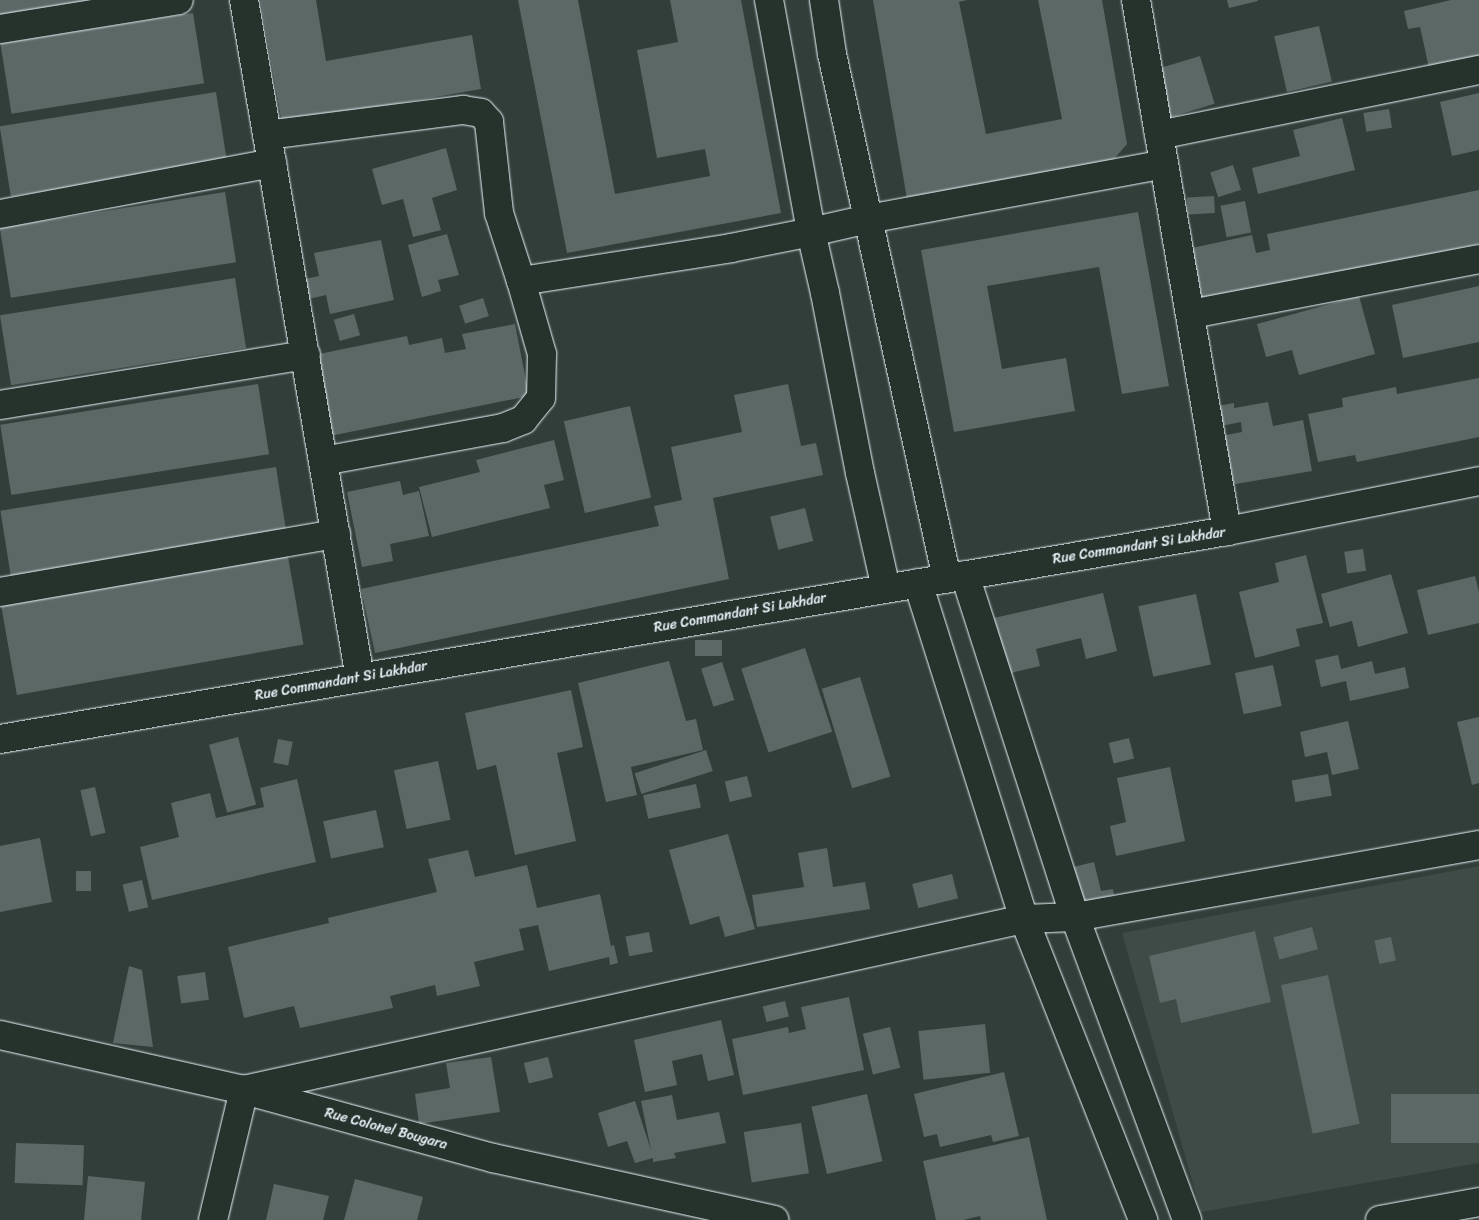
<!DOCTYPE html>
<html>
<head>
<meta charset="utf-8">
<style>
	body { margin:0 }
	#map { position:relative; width:1479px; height:1220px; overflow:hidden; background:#323e39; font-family:Sriracha,sans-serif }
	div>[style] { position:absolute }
	.built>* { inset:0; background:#3f4b46 }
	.building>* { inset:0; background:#5c6865; transform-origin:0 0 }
	.roads { filter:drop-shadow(0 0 1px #e8f1f8) drop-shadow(0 0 1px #e8f1f8) }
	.street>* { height:28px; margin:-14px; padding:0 14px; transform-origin:14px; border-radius:14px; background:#26332d }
	.secondary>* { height:28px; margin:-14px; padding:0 14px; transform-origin:14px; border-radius:14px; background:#26332d }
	span { translate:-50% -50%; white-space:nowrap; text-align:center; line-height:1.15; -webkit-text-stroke:4px #26332d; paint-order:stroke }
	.street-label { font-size:14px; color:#e8f1f8 }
</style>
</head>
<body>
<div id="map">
	<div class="built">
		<div style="clip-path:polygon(1479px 866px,1479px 1163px,1201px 1212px,1122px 933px)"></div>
	</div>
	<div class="building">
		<div style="clip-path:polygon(0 0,89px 0,89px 1px,0 15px)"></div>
		<div style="clip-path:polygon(260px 0,316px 0,326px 61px,472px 35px,481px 89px,282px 124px)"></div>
		<div style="clip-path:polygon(518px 0,578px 0,615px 194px,710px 176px,705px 149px,657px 158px,637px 50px,678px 42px,670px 0,741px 0,781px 213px,567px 253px)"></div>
		<div style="clip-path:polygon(873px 0,967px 0,959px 2px,986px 134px,1062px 119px,1038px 0,1102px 0,1127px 144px,1109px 165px,907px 199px)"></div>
		<div style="clip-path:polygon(1227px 0,1258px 0,1258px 1px,1229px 8px)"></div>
		<div style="clip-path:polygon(1451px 0,1479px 0,1479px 57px,1429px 68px,1420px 27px,1408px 29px,1404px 11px)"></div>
		<div style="left:193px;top:13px;width:71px;height:195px;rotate:81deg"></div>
		<div style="left:1319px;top:26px;width:57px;height:46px;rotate:77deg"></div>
		<div style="left:1200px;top:56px;width:50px;height:50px;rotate:73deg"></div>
		<div style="left:216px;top:92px;width:71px;height:219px;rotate:81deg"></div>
		<div style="clip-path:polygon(1479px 93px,1479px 150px,1452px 156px,1440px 102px)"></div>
		<div style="left:1389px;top:109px;width:19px;height:26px;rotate:81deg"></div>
		<div style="clip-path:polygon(1342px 118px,1355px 170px,1258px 194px,1252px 168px,1300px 156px,1293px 130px)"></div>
		<div style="clip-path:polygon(446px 148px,457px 190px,432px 198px,441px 230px,413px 237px,403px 199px,382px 205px,372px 169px)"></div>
		<div style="left:1233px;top:165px;width:26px;height:24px;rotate:72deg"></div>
		<div style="clip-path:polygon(1479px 190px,1479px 244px,1203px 302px,1192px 248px,1252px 235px,1256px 253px,1270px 250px,1267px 234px)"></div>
		<div style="left:225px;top:192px;width:71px;height:228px;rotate:81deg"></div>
		<div style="left:1214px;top:196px;width:17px;height:27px;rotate:87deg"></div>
		<div style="left:1245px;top:201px;width:32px;height:25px;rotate:79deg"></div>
		<div style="clip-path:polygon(1138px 212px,1169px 386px,1122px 394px,1099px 267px,987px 286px,1002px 369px,1066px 358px,1075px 411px,954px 432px,921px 250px)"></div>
		<div style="clip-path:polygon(447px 234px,459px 275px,438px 280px,441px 291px,422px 297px,408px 245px)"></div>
		<div style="clip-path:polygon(381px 240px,394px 300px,330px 314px,326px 295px,305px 300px,300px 280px,319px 276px,314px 253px)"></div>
		<div style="left:235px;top:278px;width:71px;height:238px;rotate:81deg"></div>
		<div style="clip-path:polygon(1479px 286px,1479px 342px,1403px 358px,1392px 305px)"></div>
		<div style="clip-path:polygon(1359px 296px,1375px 354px,1299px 375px,1292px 350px,1266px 357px,1257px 324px)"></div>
		<div style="left:483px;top:298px;width:19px;height:25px;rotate:72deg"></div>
		<div style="left:354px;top:314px;width:22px;height:21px;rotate:74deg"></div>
		<div style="clip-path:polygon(515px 324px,529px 396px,330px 436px,314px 355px,407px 336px,409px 345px,442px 338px,445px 353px,466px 349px,462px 334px)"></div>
		<div style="clip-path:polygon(1479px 378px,1479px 437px,1357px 462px,1355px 455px,1318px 462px,1308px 414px,1343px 407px,1342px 398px,1396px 387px,1397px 394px)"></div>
		<div style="left:258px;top:384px;width:71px;height:261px;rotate:81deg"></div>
		<div style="clip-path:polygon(788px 384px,801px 446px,816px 443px,823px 475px,713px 498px,729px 579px,375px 653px,361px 589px,659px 526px,654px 506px,682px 500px,671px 447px,742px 432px,734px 395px)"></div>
		<div style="clip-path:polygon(1268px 402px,1273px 426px,1303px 420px,1312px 471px,1230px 485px,1221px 436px,1242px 432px,1241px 422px,1216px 427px,1212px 407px,1234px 403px,1234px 408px)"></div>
		<div style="left:630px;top:406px;width:94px;height:68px;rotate:77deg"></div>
		<div style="clip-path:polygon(554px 440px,564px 480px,544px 485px,550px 508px,432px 537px,419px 487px,480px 472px,476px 460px)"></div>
		<div style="left:276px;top:467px;width:70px;height:279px;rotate:81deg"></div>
		<div style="clip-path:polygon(400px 481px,403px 495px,419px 491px,429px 536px,390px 544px,393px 561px,362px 567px,347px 492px)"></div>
		<div style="left:805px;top:508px;width:34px;height:36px;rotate:76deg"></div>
		<div style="left:1363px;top:549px;width:22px;height:19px;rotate:82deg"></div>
		<div style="left:287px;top:551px;width:95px;height:291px;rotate:80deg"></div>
		<div style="clip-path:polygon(1306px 555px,1323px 623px,1296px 629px,1300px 646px,1255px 658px,1239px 592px,1279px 582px,1275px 563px)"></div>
		<div style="clip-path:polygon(1391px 574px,1408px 633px,1358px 647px,1352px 621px,1330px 627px,1321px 594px)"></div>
		<div style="clip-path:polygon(1475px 576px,1479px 592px,1479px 623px,1428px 635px,1417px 590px)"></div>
		<div style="clip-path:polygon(1103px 593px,1117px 651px,1086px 659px,1081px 638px,1036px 649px,1040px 666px,1007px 674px,994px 618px)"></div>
		<div style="left:1196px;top:594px;width:72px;height:59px;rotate:78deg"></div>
		<div style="left:695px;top:640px;width:27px;height:16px"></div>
		<div style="left:805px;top:648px;width:88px;height:67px;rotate:72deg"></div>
		<div style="clip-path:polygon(1338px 655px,1341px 669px,1372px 661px,1375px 674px,1405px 667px,1409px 688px,1350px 701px,1346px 681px,1321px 687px,1315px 660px)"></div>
		<div style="clip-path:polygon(669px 661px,686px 721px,696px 719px,703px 750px,631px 767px,637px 795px,606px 802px,578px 683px)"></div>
		<div style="left:722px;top:662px;width:40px;height:22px;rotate:72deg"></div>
		<div style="left:1273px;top:665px;width:42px;height:39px;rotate:78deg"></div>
		<div style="left:860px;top:677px;width:104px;height:40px;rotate:73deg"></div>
		<div style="clip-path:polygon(571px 690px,583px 747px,557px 753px,576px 841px,515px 855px,496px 765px,477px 770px,465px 713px)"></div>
		<div style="clip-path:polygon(1479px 717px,1479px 783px,1472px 785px,1457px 722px)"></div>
		<div style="clip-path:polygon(1348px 721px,1359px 769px,1332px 775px,1327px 752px,1305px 757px,1300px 732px)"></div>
		<div style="left:238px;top:737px;width:70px;height:30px;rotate:75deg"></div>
		<div style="left:1129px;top:738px;width:21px;height:21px;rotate:76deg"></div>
		<div style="left:278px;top:739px;width:15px;height:24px;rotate:11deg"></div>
		<div style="left:706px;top:750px;width:22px;height:75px;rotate:72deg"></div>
		<div style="left:438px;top:761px;width:60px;height:45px;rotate:78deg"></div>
		<div style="clip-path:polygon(1170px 767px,1185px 841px,1116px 856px,1110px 826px,1126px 822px,1117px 778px)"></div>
		<div style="left:1328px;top:774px;width:22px;height:37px;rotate:80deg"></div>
		<div style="left:747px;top:776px;width:21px;height:23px;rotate:76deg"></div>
		<div style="clip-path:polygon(297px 779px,316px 862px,152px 900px,140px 847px,179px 837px,171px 803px,210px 793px,216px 818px,264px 807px,260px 788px)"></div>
		<div style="left:696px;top:784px;width:24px;height:54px;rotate:78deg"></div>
		<div style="left:95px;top:787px;width:47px;height:15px;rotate:77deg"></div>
		<div style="left:376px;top:810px;width:38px;height:54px;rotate:78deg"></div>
		<div style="clip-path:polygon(728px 834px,755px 929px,725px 937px,719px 916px,690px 925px,669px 850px)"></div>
		<div style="clip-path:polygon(40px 838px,52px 902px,0 912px,0 846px)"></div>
		<div style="clip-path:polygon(827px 848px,833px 887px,865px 882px,870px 909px,757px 927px,752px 895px,804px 887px,798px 853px)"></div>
		<div style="clip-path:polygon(468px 850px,475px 877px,527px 865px,537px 908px,600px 894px,611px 946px,614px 945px,618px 963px,610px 965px,609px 957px,549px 971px,538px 925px,519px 929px,524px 950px,474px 962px,480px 986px,437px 996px,435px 985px,390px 996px,393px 1008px,300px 1028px,294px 1006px,244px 1018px,228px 947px,329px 923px,328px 918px,437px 892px,428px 859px)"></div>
		<div style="clip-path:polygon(1094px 862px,1101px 891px,1113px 889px,1114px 895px,1078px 903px,1069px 868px)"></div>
		<div style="left:76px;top:871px;width:15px;height:20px"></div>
		<div style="left:952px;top:874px;width:25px;height:41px;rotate:76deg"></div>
		<div style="left:142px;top:880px;width:28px;height:20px;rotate:77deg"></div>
		<div style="left:1312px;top:927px;width:23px;height:40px;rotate:75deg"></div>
		<div style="clip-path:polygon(1255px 931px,1271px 1002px,1181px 1023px,1176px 999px,1160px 1003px,1149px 956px)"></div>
		<div style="left:649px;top:932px;width:20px;height:24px;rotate:79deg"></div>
		<div style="left:1391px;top:937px;width:24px;height:17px;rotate:78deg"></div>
		<div style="clip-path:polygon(129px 966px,142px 970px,153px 1047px,113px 1043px)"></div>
		<div style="left:205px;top:972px;width:28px;height:28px;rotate:82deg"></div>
		<div style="left:1328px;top:975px;width:152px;height:48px;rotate:78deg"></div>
		<div style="clip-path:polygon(849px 997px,864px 1070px,743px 1095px,732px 1039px,788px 1027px,789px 1033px,806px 1029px,801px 1007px)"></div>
		<div style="left:785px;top:1001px;width:16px;height:23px;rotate:76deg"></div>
		<div style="clip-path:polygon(721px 1020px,734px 1075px,708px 1081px,702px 1054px,672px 1061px,677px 1085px,645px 1092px,634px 1040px)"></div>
		<div style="left:985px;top:1024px;width:49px;height:67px;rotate:84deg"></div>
		<div style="left:890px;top:1027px;width:42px;height:28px;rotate:76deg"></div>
		<div style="clip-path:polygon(491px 1057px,500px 1112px,419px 1124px,415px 1094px,450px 1088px,446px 1063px)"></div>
		<div style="left:548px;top:1057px;width:21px;height:25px;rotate:76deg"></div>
		<div style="clip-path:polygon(1004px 1072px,1019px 1136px,993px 1142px,991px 1135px,940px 1147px,937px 1134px,924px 1137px,914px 1094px)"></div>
		<div style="left:867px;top:1094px;width:69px;height:57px;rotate:77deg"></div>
		<div style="left:1479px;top:1094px;width:49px;height:88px;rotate:90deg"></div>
		<div style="clip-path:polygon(672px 1095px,677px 1120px,719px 1112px,726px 1143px,674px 1153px,676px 1158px,653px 1162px,653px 1158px,635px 1163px,627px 1141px,608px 1147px,598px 1113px,635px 1101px,651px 1150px,641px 1101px)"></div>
		<div style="left:801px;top:1123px;width:51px;height:58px;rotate:81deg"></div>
		<div style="clip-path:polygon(1029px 1137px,1047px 1220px,981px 1220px,980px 1216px,963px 1220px,936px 1220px,923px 1161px)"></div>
		<div style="left:16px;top:1143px;width:68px;height:40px;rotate:2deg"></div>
		<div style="clip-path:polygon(88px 1176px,145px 1182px,141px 1220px,84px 1220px)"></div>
		<div style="clip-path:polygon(355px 1179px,423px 1197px,417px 1220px,344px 1220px)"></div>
		<div style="clip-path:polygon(274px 1184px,329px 1196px,323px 1220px,266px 1220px)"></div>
	</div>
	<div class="roads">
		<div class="street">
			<div style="left:244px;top:0;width:688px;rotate:80.29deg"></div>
			<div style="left:769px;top:0;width:236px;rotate:79.7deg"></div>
			<div style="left:811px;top:232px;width:58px;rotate:-12.8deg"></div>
			<div style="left:868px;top:219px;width:301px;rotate:-10.5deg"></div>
			<div style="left:824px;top:0;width:55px;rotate:81.6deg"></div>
			<div style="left:832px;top:54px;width:537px;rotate:77.64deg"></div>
			<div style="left:1136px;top:0;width:539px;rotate:80.28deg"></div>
			<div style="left:0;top:29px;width:181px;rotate:-9.2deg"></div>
			<div style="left:267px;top:135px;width:198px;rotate:-7.3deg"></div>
			<div style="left:463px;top:110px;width:18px;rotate:9deg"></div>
			<div style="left:481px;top:113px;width:12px;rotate:48deg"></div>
			<div style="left:489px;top:122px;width:92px;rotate:83.7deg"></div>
			<div style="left:499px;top:213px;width:71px;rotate:72.1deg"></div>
			<div style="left:521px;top:281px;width:213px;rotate:-8.9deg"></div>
			<div style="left:731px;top:248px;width:82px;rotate:-11.3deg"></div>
			<div style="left:811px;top:232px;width:63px;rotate:77.1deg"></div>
			<div style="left:825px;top:293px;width:183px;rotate:79deg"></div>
			<div style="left:860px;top:473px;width:118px;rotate:77.3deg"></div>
			<div style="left:1159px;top:135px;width:327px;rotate:-11.5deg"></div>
			<div style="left:0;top:214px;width:277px;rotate:-10.6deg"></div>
			<div style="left:1191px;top:314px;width:293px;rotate:-10.8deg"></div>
			<div style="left:0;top:405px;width:310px;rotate:-9.3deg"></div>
			<div style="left:323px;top:461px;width:183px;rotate:-10.4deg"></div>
			<div style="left:503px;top:428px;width:22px;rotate:-22deg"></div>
			<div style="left:523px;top:420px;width:28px;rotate:-51deg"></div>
			<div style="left:541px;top:398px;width:44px;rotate:-88.7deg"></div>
			<div style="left:542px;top:354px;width:76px;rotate:-106deg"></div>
			<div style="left:0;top:592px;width:341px;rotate:-9.8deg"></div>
			<div style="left:0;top:1035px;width:250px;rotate:12.7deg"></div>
			<div style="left:244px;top:1090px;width:258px;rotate:15.3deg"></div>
			<div style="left:493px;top:1158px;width:288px;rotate:12.4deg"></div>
			<div style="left:213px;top:1220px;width:134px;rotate:-76.6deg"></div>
			<div style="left:244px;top:1090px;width:799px;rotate:-12.37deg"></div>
			<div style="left:1024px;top:919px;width:51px;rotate:-2.2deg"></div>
			<div style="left:1075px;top:917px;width:410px;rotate:-10.1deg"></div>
			<div style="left:1380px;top:1220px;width:101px;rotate:-10.3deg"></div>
		</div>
		<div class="secondary">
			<div style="left:965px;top:575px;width:359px;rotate:72.2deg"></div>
			<div style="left:1075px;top:917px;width:323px;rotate:69.7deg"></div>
			<div style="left:918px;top:583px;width:352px;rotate:72.5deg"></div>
			<div style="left:1024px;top:919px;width:324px;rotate:68.4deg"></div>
			<div style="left:0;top:739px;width:1245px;rotate:-9.62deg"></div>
			<div style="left:1227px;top:531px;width:257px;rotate:-11.2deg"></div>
		</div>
	</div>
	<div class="street-label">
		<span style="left:1139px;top:546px;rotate:-9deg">Rue Commandant Si Lakhdar</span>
		<span style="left:740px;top:613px;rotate:-10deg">Rue Commandant Si Lakhdar</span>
		<span style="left:341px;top:681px;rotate:-10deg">Rue Commandant Si Lakhdar</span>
		<span style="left:386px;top:1129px;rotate:15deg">Rue Colonel Bougara</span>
	</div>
</div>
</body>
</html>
